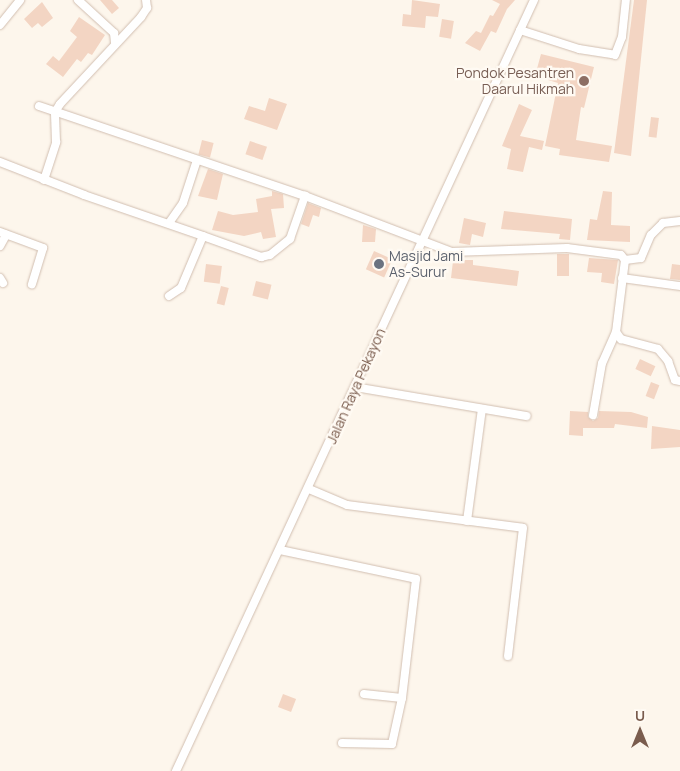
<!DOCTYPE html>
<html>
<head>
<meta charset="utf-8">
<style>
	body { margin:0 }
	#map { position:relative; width:680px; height:771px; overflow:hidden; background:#fdf6ec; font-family:Manrope,sans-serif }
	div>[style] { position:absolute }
	.building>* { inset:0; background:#f3d5c3; transform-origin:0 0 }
	.roads { filter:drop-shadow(0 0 1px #d1beb0) drop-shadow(0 0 1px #d1beb0) }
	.street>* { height:8px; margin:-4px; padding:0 4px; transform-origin:4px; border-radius:4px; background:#fff }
	.dots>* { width:14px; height:14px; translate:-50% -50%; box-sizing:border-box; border:2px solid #fffaf3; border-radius:50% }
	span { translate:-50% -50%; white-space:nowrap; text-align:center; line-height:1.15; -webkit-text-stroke:4.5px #fffaf3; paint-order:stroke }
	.education-label { font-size:14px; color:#785e54 }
	.right { translate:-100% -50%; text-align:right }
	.worship-label { font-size:14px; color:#5b616d }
	.left { translate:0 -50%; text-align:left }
	.street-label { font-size:14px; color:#7a5c4d }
	.north { position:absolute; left:615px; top:706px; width:50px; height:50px; -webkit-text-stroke:4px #fffaf3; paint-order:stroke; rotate:0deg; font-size:14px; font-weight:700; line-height:20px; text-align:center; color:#7a5c4d }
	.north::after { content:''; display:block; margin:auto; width:18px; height:22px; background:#7a5c4d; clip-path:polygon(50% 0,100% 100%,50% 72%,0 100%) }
</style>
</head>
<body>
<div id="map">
	<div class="building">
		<div style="clip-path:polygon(100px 0,112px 0,119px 8px,112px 14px)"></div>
		<div style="clip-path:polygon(412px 0,440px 4px,438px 17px,426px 16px,425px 28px,402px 26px,403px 14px,411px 15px)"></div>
		<div style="clip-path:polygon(492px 0,515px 0,507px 9px,496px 33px,491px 31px,480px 51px,465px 43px,476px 31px,481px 33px,490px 15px,493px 16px,500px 4px)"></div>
		<div style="clip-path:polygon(634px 0,647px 0,631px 156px,614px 153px)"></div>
		<div style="clip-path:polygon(42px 2px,53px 18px,42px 27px,38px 23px,32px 28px,24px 19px)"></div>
		<div style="clip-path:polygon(79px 17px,105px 35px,92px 55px,88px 53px,81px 62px,77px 59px,63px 77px,46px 64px,53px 56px,59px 61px,77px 37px,70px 31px)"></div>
		<div style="left:442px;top:19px;width:12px;height:18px;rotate:9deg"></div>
		<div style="clip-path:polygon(541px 54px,594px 67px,584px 108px,581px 107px,576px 140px,612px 146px,609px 162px,559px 155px,560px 149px,545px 146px,558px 83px,535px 76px)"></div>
		<div style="clip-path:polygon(269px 98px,287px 104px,277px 130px,244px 119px,249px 106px,265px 111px)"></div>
		<div style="clip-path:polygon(519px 104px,532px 110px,520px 136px,544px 141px,542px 150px,529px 147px,523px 172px,507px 169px,511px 149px,502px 146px)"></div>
		<div style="left:651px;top:117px;width:8px;height:20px;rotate:7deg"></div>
		<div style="left:202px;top:140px;width:12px;height:15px;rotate:14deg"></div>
		<div style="left:250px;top:141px;width:18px;height:14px;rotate:19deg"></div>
		<div style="clip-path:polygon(208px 169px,223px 174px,217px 200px,198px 196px)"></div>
		<div style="clip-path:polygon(272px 191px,283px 194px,284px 208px,271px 209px,276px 237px,263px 239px,261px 232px,244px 236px,212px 230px,218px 211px,233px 215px,258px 212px,256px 199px,272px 196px)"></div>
		<div style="clip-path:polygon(603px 191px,612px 192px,611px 225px,630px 226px,630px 242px,587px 240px,590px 219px,597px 220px)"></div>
		<div style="clip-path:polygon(308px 203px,321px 208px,319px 217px,313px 215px,309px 227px,301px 224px)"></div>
		<div style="clip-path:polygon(504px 211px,572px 219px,570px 240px,559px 239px,560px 234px,501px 229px)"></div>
		<div style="clip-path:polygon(464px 218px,486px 223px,483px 237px,472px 234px,470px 245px,459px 243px)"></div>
		<div style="clip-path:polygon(363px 225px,376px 229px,375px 242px,362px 242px)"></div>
		<div style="left:374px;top:251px;width:20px;height:20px;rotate:24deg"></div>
		<div style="left:557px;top:254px;width:12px;height:22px"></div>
		<div style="clip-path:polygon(589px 258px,618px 260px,614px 284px,601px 282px,602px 273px,587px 272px)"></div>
		<div style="clip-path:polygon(465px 260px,473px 260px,473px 265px,519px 271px,517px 286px,451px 278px,453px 261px,464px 262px)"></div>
		<div style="left:206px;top:264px;width:16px;height:18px;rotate:7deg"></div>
		<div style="clip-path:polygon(672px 264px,680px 265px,680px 280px,670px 279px)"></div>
		<div style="left:256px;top:281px;width:16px;height:15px;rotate:14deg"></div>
		<div style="left:221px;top:286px;width:8px;height:18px;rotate:14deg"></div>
		<div style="left:640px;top:359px;width:17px;height:11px;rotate:25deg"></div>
		<div style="left:651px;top:382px;width:9px;height:15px;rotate:21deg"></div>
		<div style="clip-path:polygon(570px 411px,588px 412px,588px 417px,593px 421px,598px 418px,599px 411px,631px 412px,648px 417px,647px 428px,615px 424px,614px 428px,583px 428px,583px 436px,569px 435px)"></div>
		<div style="clip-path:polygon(652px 426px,680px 430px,680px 447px,651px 449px)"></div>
		<div style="left:283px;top:694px;width:14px;height:14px;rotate:21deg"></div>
	</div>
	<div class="roads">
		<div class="street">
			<div style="left:78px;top:0;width:49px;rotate:42.5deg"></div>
			<div style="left:114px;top:33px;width:10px;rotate:84deg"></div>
			<div style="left:0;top:25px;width:32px;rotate:-51deg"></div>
			<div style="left:520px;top:30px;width:62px;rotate:17.9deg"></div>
			<div style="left:579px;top:49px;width:36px;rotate:9deg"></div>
			<div style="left:615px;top:55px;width:19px;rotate:-69deg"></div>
			<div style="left:622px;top:37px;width:37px;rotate:-84deg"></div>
			<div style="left:39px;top:106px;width:281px;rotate:18.7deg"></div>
			<div style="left:305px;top:196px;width:157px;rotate:20.9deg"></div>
			<div style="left:452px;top:252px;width:115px;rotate:-2deg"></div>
			<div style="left:567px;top:248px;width:54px;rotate:7.4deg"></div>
			<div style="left:621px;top:255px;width:6px;rotate:51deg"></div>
			<div style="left:625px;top:260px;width:73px;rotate:97.1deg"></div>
			<div style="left:616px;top:332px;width:34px;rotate:114deg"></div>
			<div style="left:602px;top:363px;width:53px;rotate:99.8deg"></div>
			<div style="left:0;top:162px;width:90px;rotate:21.4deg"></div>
			<div style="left:84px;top:195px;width:126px;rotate:19deg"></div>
			<div style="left:44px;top:180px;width:40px;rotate:-72deg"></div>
			<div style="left:56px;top:142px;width:30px;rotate:-92deg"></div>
			<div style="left:55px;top:112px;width:9px;rotate:-58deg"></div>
			<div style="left:60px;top:104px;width:119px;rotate:-47deg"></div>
			<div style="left:141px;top:17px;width:11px;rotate:-56deg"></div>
			<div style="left:147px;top:8px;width:8px;rotate:-97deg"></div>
			<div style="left:169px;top:223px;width:24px;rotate:-55deg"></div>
			<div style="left:183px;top:203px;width:45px;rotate:-72deg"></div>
			<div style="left:0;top:232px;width:46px;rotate:20.4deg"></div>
			<div style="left:43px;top:248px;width:38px;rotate:107deg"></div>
			<div style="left:0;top:246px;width:13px;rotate:-61deg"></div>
			<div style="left:625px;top:260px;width:16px;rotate:-7deg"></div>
			<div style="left:641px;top:258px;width:25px;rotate:-67deg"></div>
			<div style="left:651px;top:235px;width:17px;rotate:-45deg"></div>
			<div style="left:663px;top:223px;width:17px;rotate:-7deg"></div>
			<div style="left:0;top:278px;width:6px;rotate:59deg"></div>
			<div style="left:622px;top:278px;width:59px;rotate:7.9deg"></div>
			<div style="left:169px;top:296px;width:14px;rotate:-34deg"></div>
			<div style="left:181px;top:288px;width:56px;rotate:-67.1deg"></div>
			<div style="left:203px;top:236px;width:62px;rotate:19.9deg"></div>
			<div style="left:261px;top:257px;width:9px;rotate:-13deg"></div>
			<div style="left:270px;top:255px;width:26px;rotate:-39deg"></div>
			<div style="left:290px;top:239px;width:46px;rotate:-70.8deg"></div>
			<div style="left:616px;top:332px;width:9px;rotate:54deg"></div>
			<div style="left:621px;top:339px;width:38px;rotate:15deg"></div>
			<div style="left:658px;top:349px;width:16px;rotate:50deg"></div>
			<div style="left:668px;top:361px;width:20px;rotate:70deg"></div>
			<div style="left:675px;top:380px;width:5px;rotate:11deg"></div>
			<div style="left:355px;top:387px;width:174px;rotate:9.6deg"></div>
			<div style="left:309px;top:489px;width:41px;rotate:22.8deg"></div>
			<div style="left:347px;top:505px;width:177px;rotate:7.4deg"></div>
			<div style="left:523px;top:528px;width:129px;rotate:96.7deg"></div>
			<div style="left:467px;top:521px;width:113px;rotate:-82.4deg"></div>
			<div style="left:280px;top:550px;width:139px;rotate:12deg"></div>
			<div style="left:416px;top:579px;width:120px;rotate:96.7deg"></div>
			<div style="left:402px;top:698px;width:47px;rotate:102.3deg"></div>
			<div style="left:392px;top:744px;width:50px;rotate:-178.9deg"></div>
			<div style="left:364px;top:694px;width:38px;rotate:6deg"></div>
			<div style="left:176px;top:771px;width:850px;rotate:-65.09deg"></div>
		</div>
	</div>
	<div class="dots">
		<div style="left:584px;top:81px;background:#8d6e63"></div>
		<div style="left:379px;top:264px;background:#6b7280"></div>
	</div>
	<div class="education-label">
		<span class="right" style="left:574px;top:81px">Pondok Pesantren<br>Daarul Hikmah</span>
	</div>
	<div class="worship-label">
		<span class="left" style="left:389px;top:264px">Masjid Jami<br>As-Surur</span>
	</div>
	<div class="street-label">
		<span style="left:356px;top:386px;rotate:-66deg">Jalan Raya Pekayon</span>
	</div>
	<div class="north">U</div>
</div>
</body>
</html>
